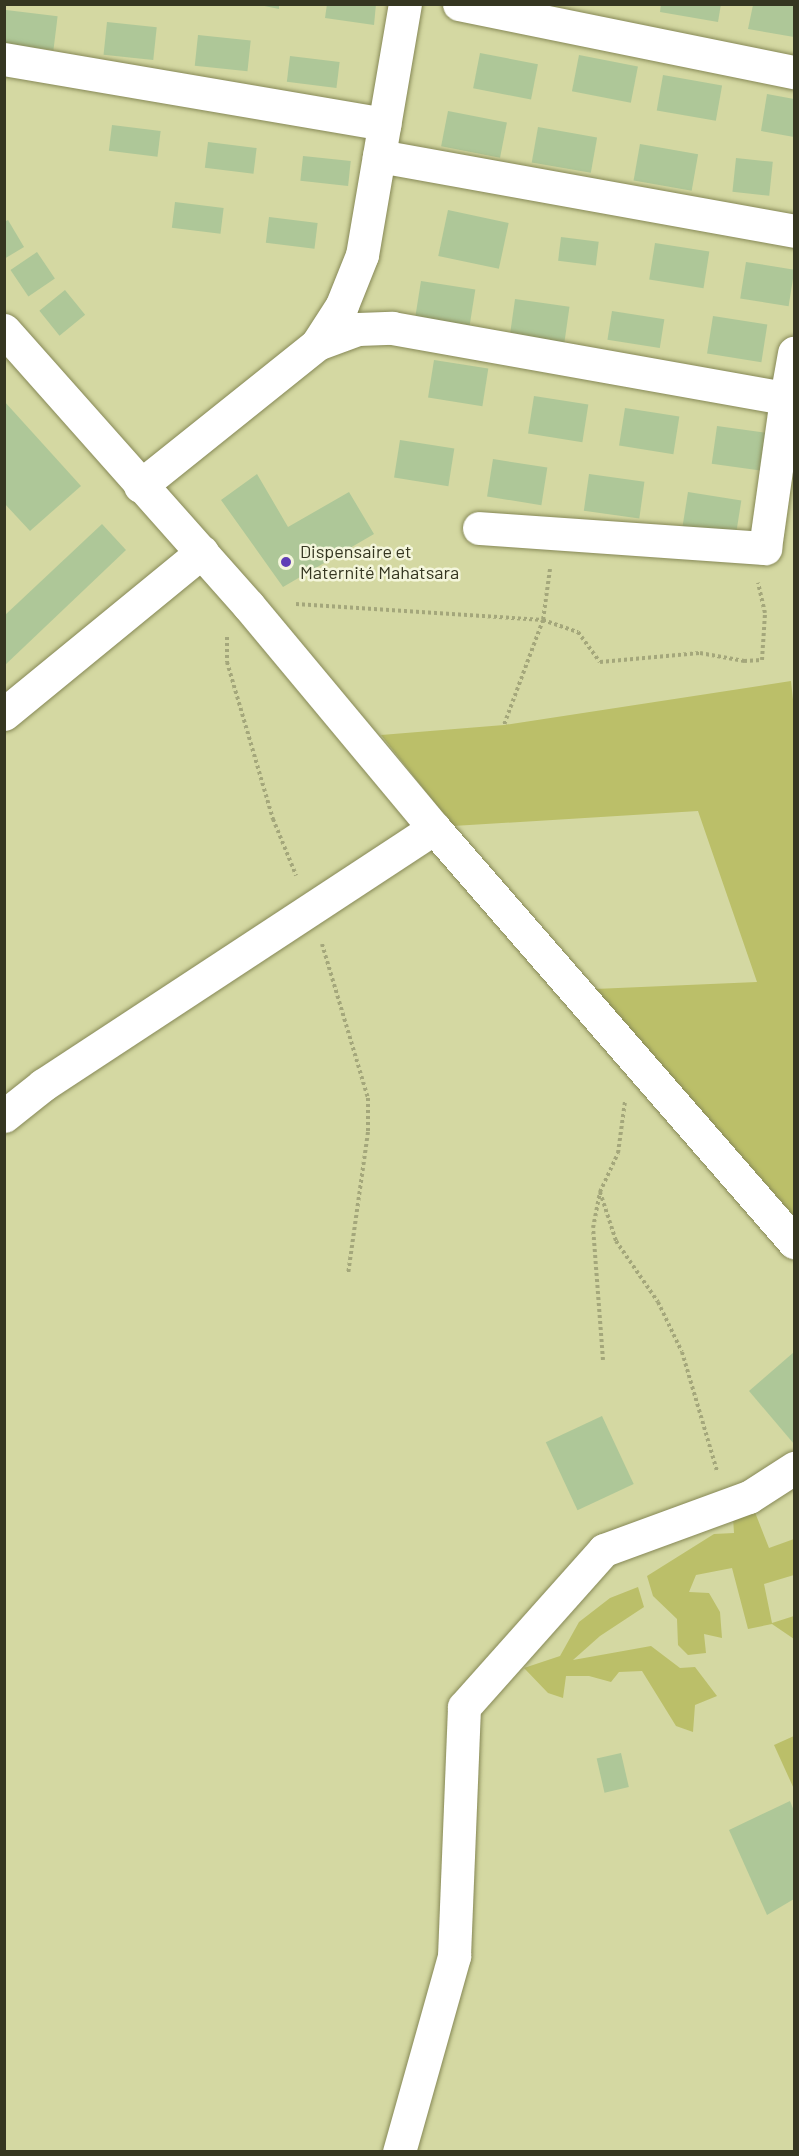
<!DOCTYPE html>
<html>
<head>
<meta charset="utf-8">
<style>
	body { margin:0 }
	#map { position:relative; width:799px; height:2156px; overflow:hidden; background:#d4d8a2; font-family:Barlow,sans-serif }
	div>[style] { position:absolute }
	.green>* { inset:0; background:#bbbf69 }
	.building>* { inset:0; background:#aec798; transform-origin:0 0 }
	.path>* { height:4px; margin-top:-2px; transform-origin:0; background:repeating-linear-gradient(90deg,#a4a77b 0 3px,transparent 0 6px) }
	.roads { filter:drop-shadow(0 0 2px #868856) drop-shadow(0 0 2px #868856) }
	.minor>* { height:33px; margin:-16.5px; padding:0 16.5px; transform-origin:16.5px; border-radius:16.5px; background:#fff }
	.dots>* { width:16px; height:16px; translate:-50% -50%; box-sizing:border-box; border:3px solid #f4f6dc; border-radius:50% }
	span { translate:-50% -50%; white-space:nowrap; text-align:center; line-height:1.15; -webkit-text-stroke:5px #f4f6dc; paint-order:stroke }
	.poi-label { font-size:18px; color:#353621 }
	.left { translate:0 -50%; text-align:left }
	.frame { position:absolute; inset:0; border:6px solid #353621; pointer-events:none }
</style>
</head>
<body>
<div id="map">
	<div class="green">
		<div style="clip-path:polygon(791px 681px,794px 709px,794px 1216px,595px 989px,757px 982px,698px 811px,453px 826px,381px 735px,504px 725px)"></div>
		<div style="clip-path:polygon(749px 1497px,769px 1548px,794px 1539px,794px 1575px,764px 1584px,772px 1623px,794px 1616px,794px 1639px,772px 1624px,748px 1629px,732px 1568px,696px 1575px,689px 1592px,709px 1593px,720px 1612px,722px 1638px,704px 1634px,706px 1653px,688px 1655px,678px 1645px,677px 1619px,653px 1596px,647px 1576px,714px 1534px,734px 1533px,732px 1501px)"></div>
		<div style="clip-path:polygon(638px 1587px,644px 1607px,600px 1636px,573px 1660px,651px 1646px,680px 1668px,695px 1667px,717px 1696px,695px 1705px,693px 1732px,676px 1726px,642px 1671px,619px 1672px,611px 1682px,589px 1676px,566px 1676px,563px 1698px,548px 1693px,524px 1668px,560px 1656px,579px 1622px,610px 1598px)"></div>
		<div style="clip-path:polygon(794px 1736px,794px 1789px,774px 1745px)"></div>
	</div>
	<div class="building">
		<div style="clip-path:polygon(255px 4px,279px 4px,279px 9px)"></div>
		<div style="clip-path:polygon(327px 4px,376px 4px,374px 25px,325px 18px)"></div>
		<div style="clip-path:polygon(661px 4px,721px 4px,718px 22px,660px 12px)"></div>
		<div style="clip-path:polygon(753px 5px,794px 5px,794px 37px,748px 29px)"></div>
		<div style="left:6px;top:10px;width:52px;height:34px;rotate:7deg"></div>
		<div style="left:107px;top:22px;width:50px;height:33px;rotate:6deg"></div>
		<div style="left:198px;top:35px;width:53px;height:31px;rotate:6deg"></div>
		<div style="left:480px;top:53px;width:59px;height:36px;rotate:11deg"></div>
		<div style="left:579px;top:55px;width:60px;height:37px;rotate:11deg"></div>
		<div style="left:290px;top:56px;width:50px;height:26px;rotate:7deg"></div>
		<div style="left:663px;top:75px;width:60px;height:36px;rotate:10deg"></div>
		<div style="clip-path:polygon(767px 94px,794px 99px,794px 137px,761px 131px)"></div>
		<div style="left:448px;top:111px;width:60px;height:36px;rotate:11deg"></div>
		<div style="left:112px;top:125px;width:49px;height:26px;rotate:7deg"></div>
		<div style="left:538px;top:127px;width:60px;height:36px;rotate:10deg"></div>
		<div style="left:208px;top:142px;width:49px;height:26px;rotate:7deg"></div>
		<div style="left:640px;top:144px;width:59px;height:37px;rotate:10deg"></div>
		<div style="left:303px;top:156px;width:48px;height:25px;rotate:6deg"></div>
		<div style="left:736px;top:158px;width:37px;height:34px;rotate:6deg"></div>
		<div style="left:175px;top:202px;width:49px;height:26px;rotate:7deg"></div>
		<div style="left:448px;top:210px;width:62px;height:47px;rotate:12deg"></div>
		<div style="left:269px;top:217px;width:49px;height:26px;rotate:7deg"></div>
		<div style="clip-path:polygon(8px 220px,24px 247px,4px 259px,4px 222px)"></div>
		<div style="left:561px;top:237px;width:38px;height:24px;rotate:7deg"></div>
		<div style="left:655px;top:243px;width:55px;height:37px;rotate:9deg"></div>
		<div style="left:37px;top:252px;width:32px;height:32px;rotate:56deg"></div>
		<div style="left:746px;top:262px;width:49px;height:37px;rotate:9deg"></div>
		<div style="left:421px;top:281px;width:55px;height:37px;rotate:9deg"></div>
		<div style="left:65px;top:290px;width:32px;height:33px;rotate:51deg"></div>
		<div style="left:515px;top:299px;width:55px;height:38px;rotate:8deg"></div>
		<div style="left:612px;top:311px;width:53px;height:29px;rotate:9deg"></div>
		<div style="left:713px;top:316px;width:55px;height:38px;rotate:9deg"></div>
		<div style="left:434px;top:360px;width:55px;height:38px;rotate:9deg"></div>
		<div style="left:534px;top:396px;width:55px;height:38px;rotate:9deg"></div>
		<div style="clip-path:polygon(4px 401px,81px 486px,30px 531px,4px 503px)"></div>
		<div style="left:625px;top:408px;width:55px;height:38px;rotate:9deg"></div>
		<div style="left:717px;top:426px;width:55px;height:38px;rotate:8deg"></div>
		<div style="left:400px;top:440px;width:55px;height:38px;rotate:9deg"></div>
		<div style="left:493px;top:459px;width:55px;height:38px;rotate:9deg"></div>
		<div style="clip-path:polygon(257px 474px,288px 527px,349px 492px,374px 534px,283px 587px,221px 500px)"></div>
		<div style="left:589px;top:474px;width:56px;height:37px;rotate:8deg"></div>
		<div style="left:688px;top:492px;width:54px;height:38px;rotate:9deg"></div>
		<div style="clip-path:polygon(102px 524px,126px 550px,4px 666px,4px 616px)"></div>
		<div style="clip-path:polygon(794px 1352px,794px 1444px,749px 1391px)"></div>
		<div style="left:602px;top:1416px;width:75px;height:62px;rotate:65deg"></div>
		<div style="left:621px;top:1753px;width:35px;height:25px;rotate:77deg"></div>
		<div style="clip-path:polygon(790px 1801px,794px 1811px,794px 1899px,767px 1915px,729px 1830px)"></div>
	</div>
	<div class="path">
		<div style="left:550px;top:569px;width:51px;rotate:97.8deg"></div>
		<div style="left:543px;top:620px;width:37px;rotate:19deg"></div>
		<div style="left:578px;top:632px;width:37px;rotate:54deg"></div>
		<div style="left:600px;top:662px;width:100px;rotate:-5.1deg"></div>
		<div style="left:700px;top:653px;width:45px;rotate:10.3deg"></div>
		<div style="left:744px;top:661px;width:18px;rotate:-3deg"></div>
		<div style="left:762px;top:660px;width:47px;rotate:-86.3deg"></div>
		<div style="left:765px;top:613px;width:31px;rotate:-103deg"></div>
		<div style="left:296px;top:604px;width:248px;rotate:3.7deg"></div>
		<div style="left:543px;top:620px;width:112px;rotate:110.4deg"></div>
		<div style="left:227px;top:637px;width:25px;rotate:90deg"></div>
		<div style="left:227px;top:662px;width:164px;rotate:73.7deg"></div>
		<div style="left:273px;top:819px;width:61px;rotate:67.7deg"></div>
		<div style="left:322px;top:944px;width:161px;rotate:73.4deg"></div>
		<div style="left:368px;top:1098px;width:34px;rotate:90deg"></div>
		<div style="left:368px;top:1132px;width:143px;rotate:98deg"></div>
		<div style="left:600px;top:1192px;width:52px;rotate:71.9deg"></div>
		<div style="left:616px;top:1241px;width:74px;rotate:55.5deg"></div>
		<div style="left:658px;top:1302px;width:55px;rotate:64.4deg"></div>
		<div style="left:682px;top:1352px;width:124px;rotate:73.6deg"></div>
		<div style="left:603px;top:1360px;width:132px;rotate:-94.3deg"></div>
		<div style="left:593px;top:1228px;width:37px;rotate:-79deg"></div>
		<div style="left:600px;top:1192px;width:43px;rotate:-65.2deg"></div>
		<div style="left:618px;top:1153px;width:52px;rotate:-82.3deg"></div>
	</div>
	<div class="roads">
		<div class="minor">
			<div style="left:459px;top:4px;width:342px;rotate:11.5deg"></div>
			<div style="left:4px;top:59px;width:386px;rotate:9.7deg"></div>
			<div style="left:379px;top:156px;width:422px;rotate:10.2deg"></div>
			<div style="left:4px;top:330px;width:369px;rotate:48.4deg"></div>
			<div style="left:249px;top:606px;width:289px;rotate:50.2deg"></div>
			<div style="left:434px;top:828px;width:549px;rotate:48.99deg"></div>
			<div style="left:317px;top:344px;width:44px;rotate:-20.1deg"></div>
			<div style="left:358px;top:329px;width:34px;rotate:-2deg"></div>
			<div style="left:392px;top:328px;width:400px;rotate:10.1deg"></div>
			<div style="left:786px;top:398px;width:46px;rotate:-79.9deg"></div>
			<div style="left:140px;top:486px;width:227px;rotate:-38.7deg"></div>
			<div style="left:317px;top:344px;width:46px;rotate:-57.3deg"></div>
			<div style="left:342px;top:305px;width:54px;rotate:-68.2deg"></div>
			<div style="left:362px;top:255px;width:255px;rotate:-80.3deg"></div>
			<div style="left:479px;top:528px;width:287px;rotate:4deg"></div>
			<div style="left:765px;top:548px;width:151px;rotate:-82deg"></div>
			<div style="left:4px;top:714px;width:256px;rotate:-39.3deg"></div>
			<div style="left:4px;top:1116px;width:50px;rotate:-38.5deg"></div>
			<div style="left:43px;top:1085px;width:468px;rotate:-33.3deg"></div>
			<div style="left:399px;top:2152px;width:204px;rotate:-74.3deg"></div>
			<div style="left:454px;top:1956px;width:249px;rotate:-87.7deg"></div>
			<div style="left:464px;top:1707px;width:210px;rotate:-48.3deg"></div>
			<div style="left:604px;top:1550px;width:154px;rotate:-20.1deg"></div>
			<div style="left:749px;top:1497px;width:54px;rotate:-32.8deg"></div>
		</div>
	</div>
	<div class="dots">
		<div style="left:286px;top:562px;background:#5f3db6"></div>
	</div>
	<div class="poi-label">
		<span class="left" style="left:300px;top:562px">Dispensaire et<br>Maternité Mahatsara</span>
	</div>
	<div class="frame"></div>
</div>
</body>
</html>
